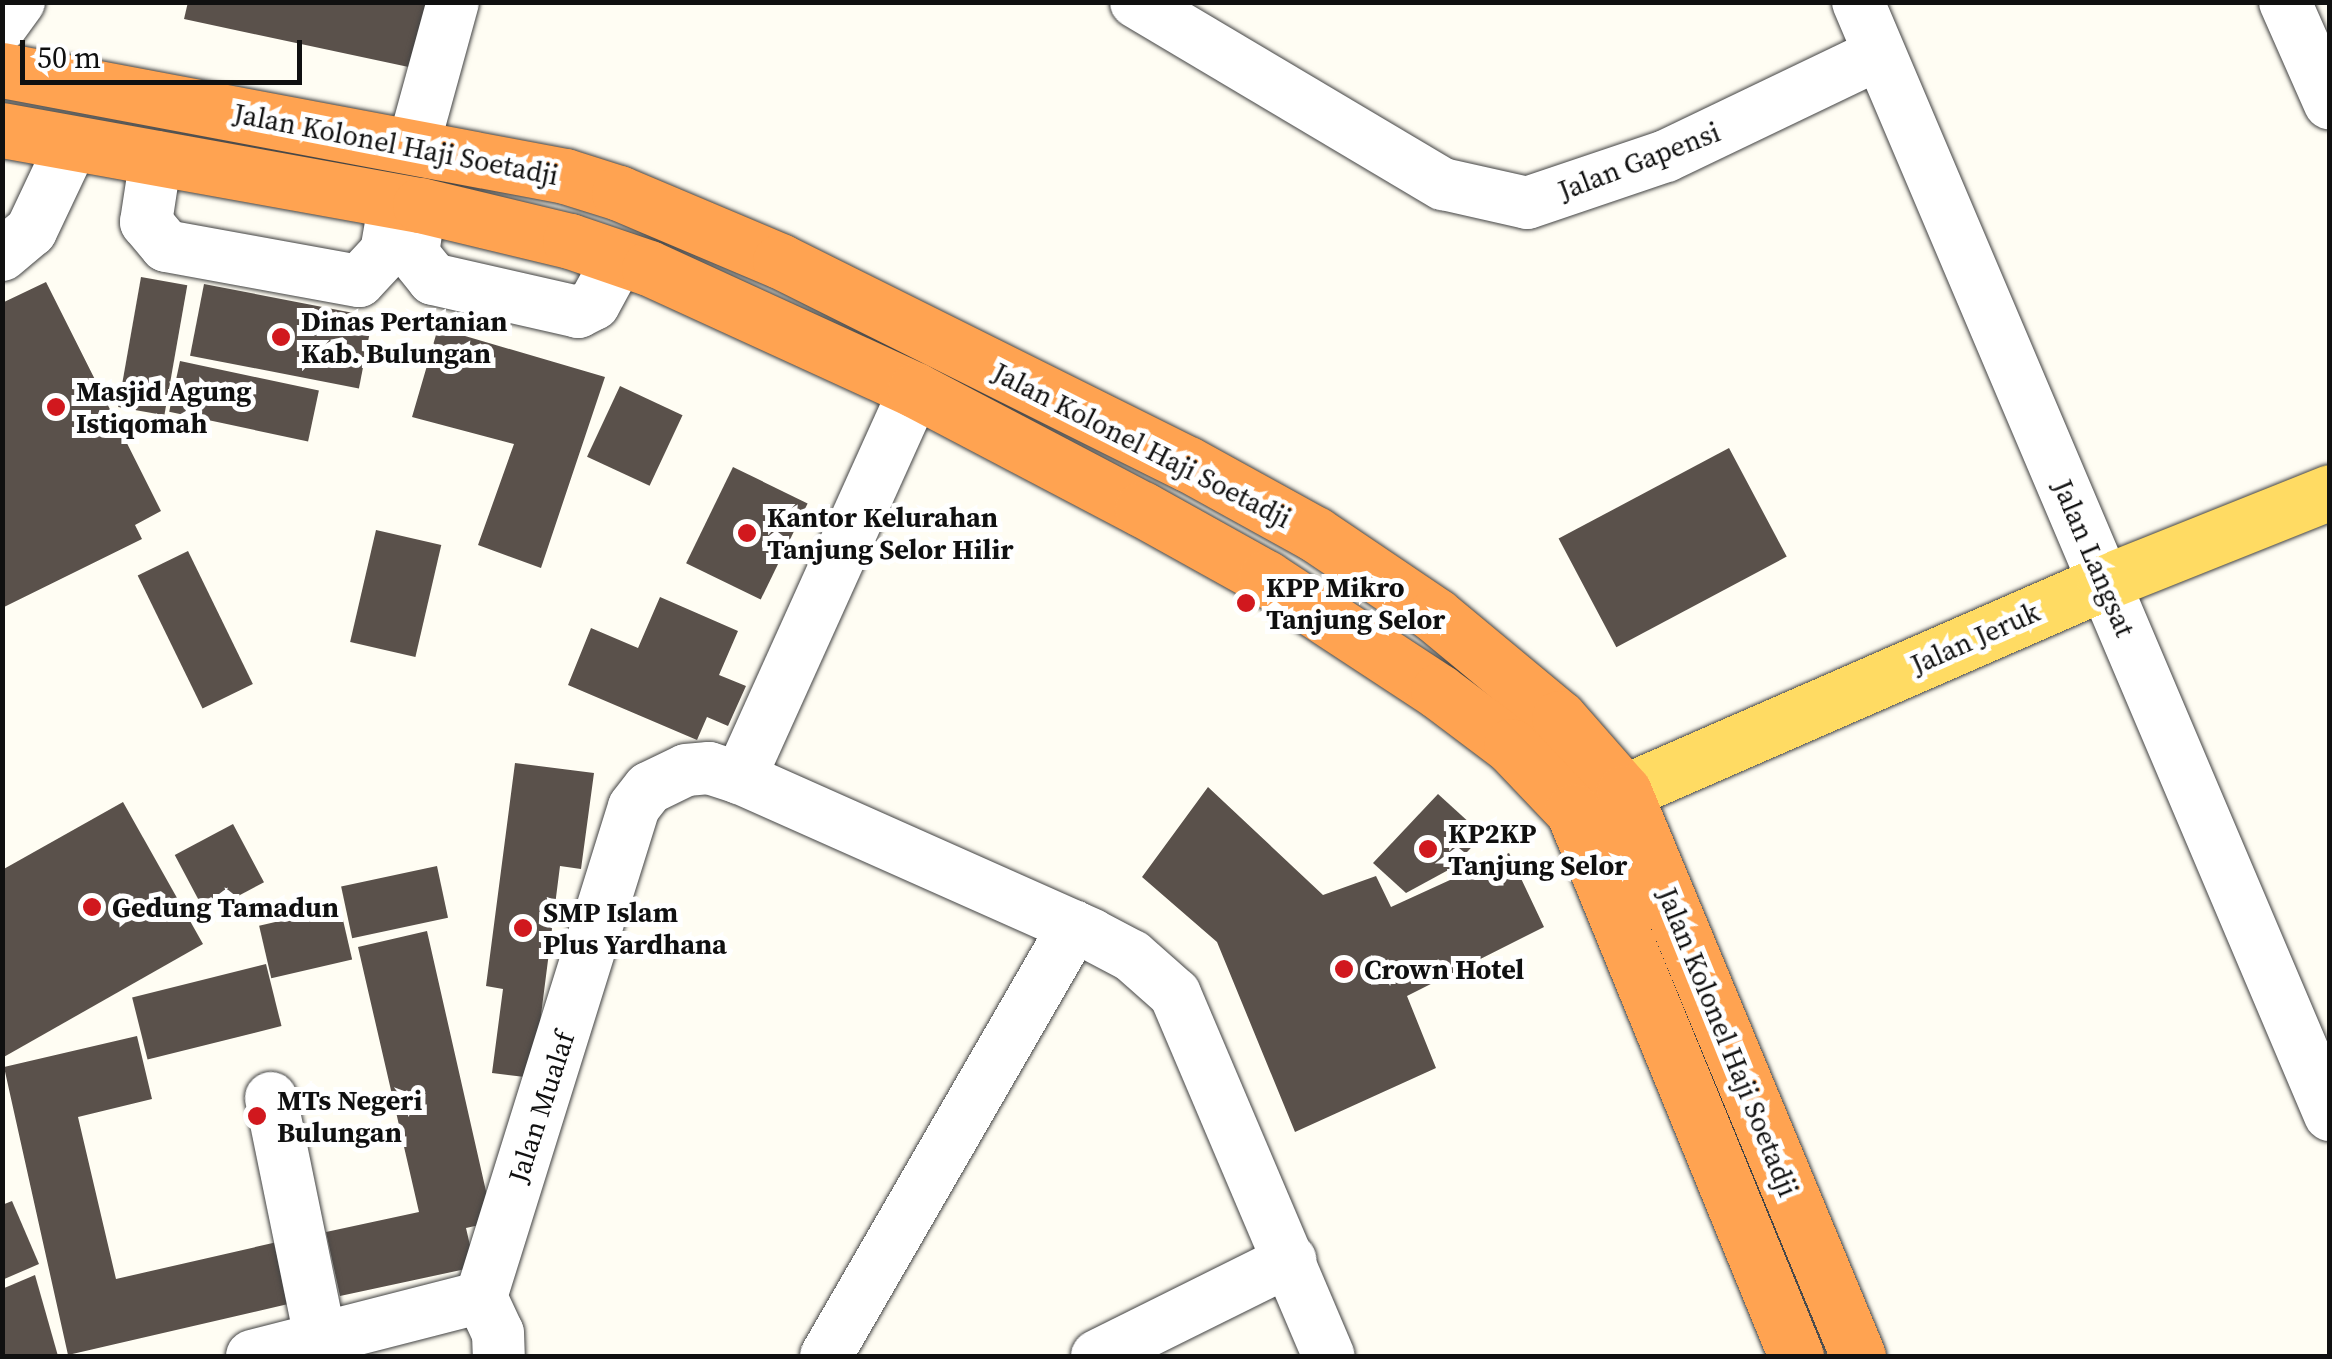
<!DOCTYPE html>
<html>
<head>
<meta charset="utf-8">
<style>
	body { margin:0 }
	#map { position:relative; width:2332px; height:1359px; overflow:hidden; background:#fffdf3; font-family:"Source Serif 4",serif }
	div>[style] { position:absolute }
	.building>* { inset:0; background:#5a514b; transform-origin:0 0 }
	.roads { filter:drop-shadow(0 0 2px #434343) drop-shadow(0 0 2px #434343) }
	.minor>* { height:52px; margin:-26px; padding:0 26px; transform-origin:26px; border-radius:26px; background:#fff }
	.major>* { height:55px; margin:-27.5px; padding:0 27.5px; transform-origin:27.5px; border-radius:27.5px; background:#ffdb63 }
	.highway>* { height:55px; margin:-27.5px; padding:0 27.5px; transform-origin:27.5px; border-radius:27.5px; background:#ffa351 }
	.dots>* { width:28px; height:28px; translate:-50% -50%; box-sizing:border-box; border:5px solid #fff; border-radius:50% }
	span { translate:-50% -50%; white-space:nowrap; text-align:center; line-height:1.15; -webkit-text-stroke:10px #fff; paint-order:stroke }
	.street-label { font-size:28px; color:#101010 }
	.poi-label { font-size:28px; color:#101010; font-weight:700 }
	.left { translate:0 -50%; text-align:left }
	.frame { position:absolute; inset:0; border:5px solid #101010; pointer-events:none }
	.scale { position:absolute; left:20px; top:40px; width:282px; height:45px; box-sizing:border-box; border:5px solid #101010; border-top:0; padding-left:12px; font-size:30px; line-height:35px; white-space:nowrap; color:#101010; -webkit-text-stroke:8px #fff; paint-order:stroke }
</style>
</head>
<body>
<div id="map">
	<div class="building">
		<div style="clip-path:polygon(188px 2px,432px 2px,418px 69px,184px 19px)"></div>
		<div style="left:141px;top:277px;width:47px;height:132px;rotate:10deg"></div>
		<div style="clip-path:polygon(46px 282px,161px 511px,135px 525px,142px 539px,2px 608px,2px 303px)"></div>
		<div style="left:204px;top:284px;width:172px;height:73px;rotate:11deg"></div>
		<div style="clip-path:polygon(438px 328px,605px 377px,541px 568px,478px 545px,514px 444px,412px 417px)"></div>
		<div style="left:180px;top:361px;width:142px;height:52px;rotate:12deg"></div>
		<div style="left:620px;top:386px;width:69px;height:78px;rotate:25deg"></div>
		<div style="left:1729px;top:448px;width:123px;height:193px;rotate:62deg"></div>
		<div style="left:733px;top:467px;width:83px;height:107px;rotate:26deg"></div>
		<div style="left:376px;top:530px;width:67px;height:115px;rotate:13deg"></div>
		<div style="left:188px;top:551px;width:148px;height:56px;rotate:64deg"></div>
		<div style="clip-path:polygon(660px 597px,738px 631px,719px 675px,746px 686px,728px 726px,707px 717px,697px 740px,568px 685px,591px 628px,638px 648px)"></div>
		<div style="clip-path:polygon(515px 763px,594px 773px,581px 869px,560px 866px,533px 1078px,492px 1073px,503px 989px,486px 986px)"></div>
		<div style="clip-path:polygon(1208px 787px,1323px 895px,1376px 876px,1391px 907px,1509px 853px,1544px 927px,1407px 996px,1436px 1068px,1295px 1132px,1217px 942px,1142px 877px)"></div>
		<div style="clip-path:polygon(1438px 794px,1483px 835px,1452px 868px,1406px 893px,1373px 863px)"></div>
		<div style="clip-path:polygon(123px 802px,203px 944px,2px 1058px,2px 870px)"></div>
		<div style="left:233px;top:824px;width:66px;height:66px;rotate:62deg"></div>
		<div style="left:437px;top:866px;width:53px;height:98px;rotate:78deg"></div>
		<div style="left:340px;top:907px;width:54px;height:83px;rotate:77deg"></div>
		<div style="clip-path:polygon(427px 931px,493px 1222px,466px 1228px,475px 1267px,340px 1296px,326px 1232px,419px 1212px,358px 947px)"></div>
		<div style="left:266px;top:964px;width:64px;height:138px;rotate:76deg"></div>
		<div style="clip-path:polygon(137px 1036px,152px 1099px,78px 1117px,116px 1279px,286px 1240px,301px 1301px,68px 1355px,4px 1067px)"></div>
		<div style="clip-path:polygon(12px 1201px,39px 1264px,2px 1280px,2px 1205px)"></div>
		<div style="clip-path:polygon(35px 1275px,58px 1356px,2px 1356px,2px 1289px)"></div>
	</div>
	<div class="roads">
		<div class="minor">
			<div style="left:1136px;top:2px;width:357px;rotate:30.7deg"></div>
			<div style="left:1443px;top:184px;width:86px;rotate:12.7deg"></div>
			<div style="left:1527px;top:203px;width:147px;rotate:-18.7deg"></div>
			<div style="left:1666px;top:156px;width:236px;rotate:-25.6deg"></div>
			<div style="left:1858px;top:2px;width:1209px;rotate:67.02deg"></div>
			<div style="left:2285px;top:2px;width:111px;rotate:66.2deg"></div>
			<div style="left:2px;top:25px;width:29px;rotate:-54deg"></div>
			<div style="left:413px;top:147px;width:150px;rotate:-74.6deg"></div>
			<div style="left:156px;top:157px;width:66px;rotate:98.7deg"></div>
			<div style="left:146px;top:222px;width:31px;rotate:50deg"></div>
			<div style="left:166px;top:246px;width:196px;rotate:10.3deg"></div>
			<div style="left:359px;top:281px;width:40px;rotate:-47deg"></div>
			<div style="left:386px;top:252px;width:52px;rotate:-80deg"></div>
			<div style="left:420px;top:205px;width:49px;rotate:98.1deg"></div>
			<div style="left:413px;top:254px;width:32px;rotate:51deg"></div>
			<div style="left:433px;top:279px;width:149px;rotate:12.8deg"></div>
			<div style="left:578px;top:312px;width:18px;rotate:-27deg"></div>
			<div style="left:594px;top:304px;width:52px;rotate:-61.5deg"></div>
			<div style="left:2px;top:255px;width:38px;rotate:-40deg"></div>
			<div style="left:31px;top:231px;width:98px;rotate:-64.7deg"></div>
			<div style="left:915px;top:390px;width:426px;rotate:114.3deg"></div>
			<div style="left:740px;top:778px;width:385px;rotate:24deg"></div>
			<div style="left:1092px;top:935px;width:45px;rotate:27.7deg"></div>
			<div style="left:1132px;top:956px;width:57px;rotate:41.5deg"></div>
			<div style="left:1175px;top:994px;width:393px;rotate:67deg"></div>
			<div style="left:271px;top:1098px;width:248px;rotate:78.4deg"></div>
			<div style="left:481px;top:1297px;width:40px;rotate:65deg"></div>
			<div style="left:498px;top:1333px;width:23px;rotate:88deg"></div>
			<div style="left:252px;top:1356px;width:236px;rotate:-14.4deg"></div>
			<div style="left:481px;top:1297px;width:513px;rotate:-72.66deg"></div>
			<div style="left:634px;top:807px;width:24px;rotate:-52deg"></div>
			<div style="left:649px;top:788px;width:41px;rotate:-25.9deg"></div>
			<div style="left:686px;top:770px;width:23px;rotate:-5deg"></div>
			<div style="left:709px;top:768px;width:33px;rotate:18deg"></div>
			<div style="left:826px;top:1356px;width:496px;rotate:-60deg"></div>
			<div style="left:1097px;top:1356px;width:216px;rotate:-26.4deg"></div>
		</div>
		<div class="major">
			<div style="left:1624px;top:792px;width:525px;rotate:-23.59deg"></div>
			<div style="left:2105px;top:582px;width:242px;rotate:-21.8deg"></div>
		</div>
		<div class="highway">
			<div style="left:2px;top:70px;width:573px;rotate:10.66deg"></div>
			<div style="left:565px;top:176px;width:57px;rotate:17.5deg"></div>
			<div style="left:619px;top:193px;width:175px;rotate:22.9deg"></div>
			<div style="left:780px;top:261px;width:456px;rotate:26.5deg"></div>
			<div style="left:1188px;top:464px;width:145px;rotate:28.9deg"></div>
			<div style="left:1315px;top:534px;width:145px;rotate:34deg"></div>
			<div style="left:1435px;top:615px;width:161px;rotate:39.7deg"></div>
			<div style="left:1559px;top:718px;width:98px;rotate:48.7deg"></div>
			<div style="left:1624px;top:792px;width:611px;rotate:67.47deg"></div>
			<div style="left:2px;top:130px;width:425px;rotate:10.2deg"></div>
			<div style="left:420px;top:205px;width:154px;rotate:13.5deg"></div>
			<div style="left:570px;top:241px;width:83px;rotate:18.9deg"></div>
			<div style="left:649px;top:268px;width:293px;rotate:24.6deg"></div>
			<div style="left:915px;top:390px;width:256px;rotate:27.7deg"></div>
			<div style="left:1142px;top:509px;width:142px;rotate:29.1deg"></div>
			<div style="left:1266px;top:578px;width:206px;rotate:33.3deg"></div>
			<div style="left:1438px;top:691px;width:91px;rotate:37deg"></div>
			<div style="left:1511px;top:746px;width:90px;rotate:46.4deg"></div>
			<div style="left:1573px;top:811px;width:589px;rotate:67.75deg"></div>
		</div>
	</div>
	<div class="dots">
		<div style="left:281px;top:337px;background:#d1181e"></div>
		<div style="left:56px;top:407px;background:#d1181e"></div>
		<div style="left:747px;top:533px;background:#d1181e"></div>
		<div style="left:1246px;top:603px;background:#d1181e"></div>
		<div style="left:1428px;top:849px;background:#d1181e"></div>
		<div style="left:92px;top:907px;background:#d1181e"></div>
		<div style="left:523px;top:928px;background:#d1181e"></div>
		<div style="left:1344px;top:969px;background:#d1181e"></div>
		<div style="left:257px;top:1116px;background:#d1181e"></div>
	</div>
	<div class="street-label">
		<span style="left:396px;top:144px;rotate:11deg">Jalan Kolonel Haji Soetadji</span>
		<span style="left:1639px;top:161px;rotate:-21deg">Jalan Gapensi</span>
		<span style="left:1142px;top:445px;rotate:27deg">Jalan Kolonel Haji Soetadji</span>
		<span style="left:2094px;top:558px;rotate:67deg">Jalan Langsat</span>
		<span style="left:1975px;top:638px;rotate:-24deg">Jalan Jeruk</span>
		<span style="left:1728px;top:1042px;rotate:68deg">Jalan Kolonel Haji Soetadji</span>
		<span style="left:541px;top:1107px;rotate:-72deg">Jalan Mualaf</span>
	</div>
	<div class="poi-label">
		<span class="left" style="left:301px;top:337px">Dinas Pertanian<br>Kab. Bulungan</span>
		<span class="left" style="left:76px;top:407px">Masjid Agung<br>Istiqomah</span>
		<span class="left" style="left:767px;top:533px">Kantor Kelurahan<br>Tanjung Selor Hilir</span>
		<span class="left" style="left:1266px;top:603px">KPP Mikro<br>Tanjung Selor</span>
		<span class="left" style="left:1448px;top:849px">KP2KP<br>Tanjung Selor</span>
		<span class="left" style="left:112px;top:907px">Gedung Tamadun</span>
		<span class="left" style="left:543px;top:928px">SMP Islam<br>Plus Yardhana</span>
		<span class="left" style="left:1364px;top:969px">Crown Hotel</span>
		<span class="left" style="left:277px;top:1116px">MTs Negeri<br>Bulungan</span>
	</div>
	<div class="frame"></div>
	<div class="scale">50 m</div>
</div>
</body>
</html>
